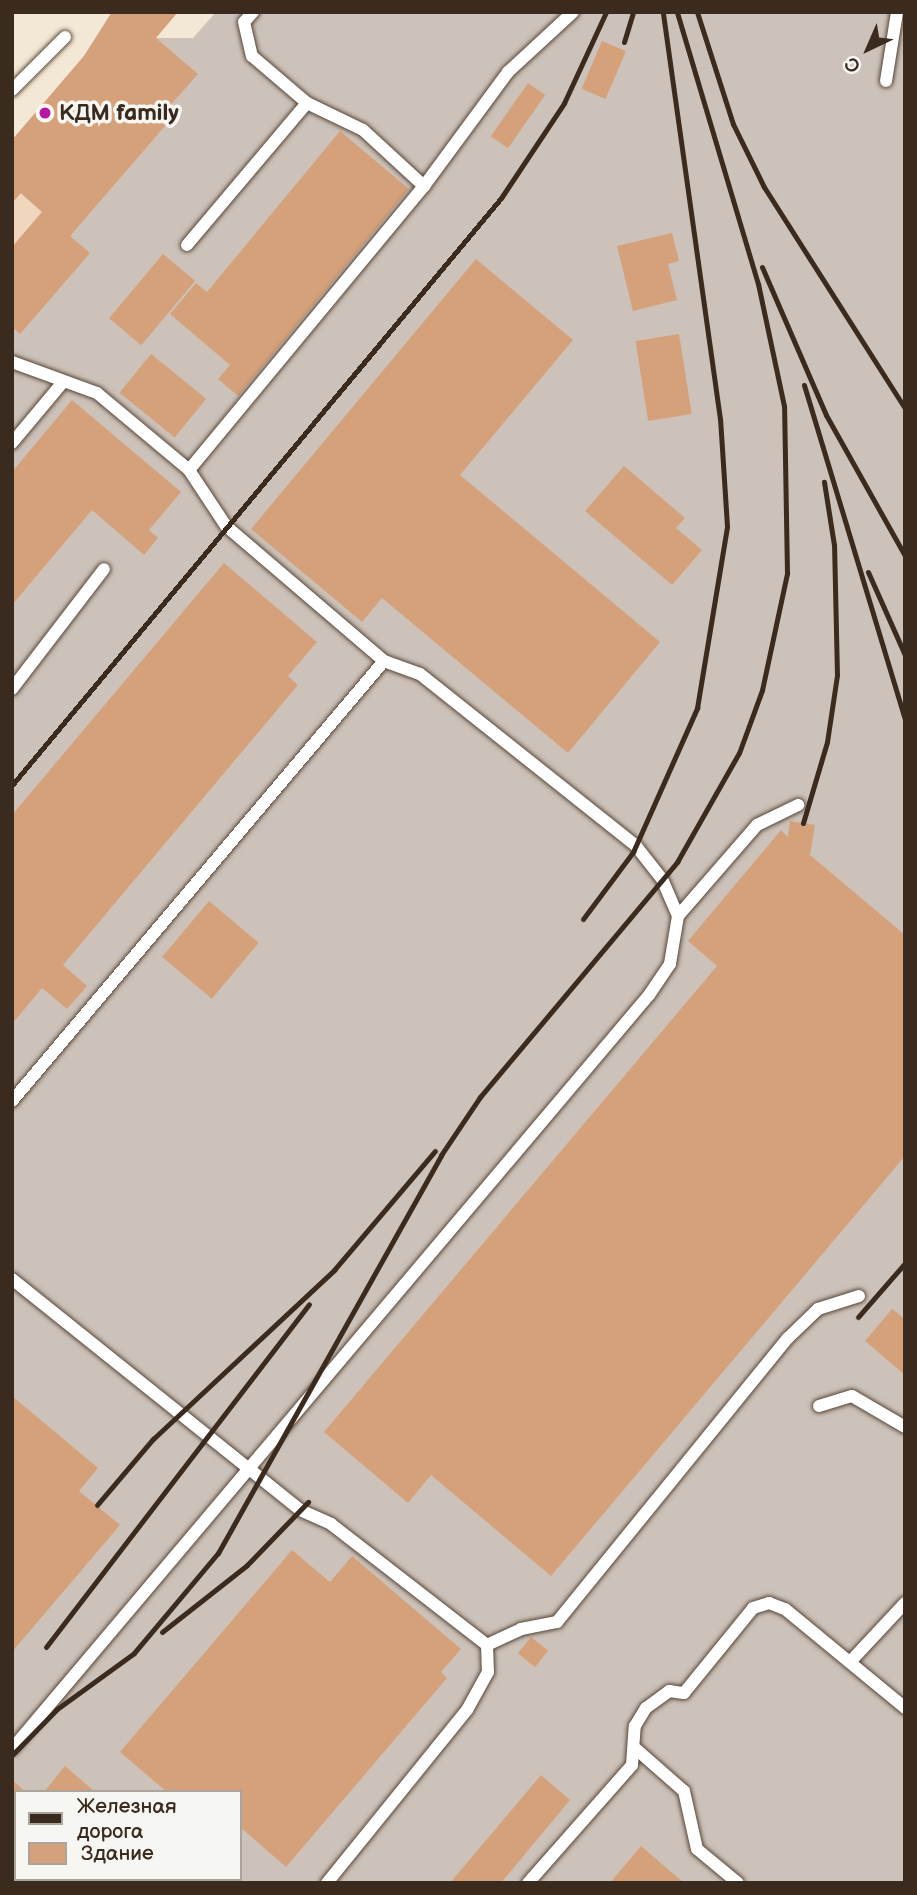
<!DOCTYPE html>
<html>
<head>
<meta charset="utf-8">
<style>
	body { margin:0 }
	#map { position:relative; width:917px; height:1895px; overflow:hidden; background:#f3e8d5; font-family:"Balsamiq Sans",sans-serif }
	div>[style] { position:absolute }
	.built>* { inset:0; background:#efd6bc }
	.industrial>* { inset:0; background:#cdc2b9 }
	.building>* { inset:0; background:#d5a17a; transform-origin:0 0 }
	.roads { filter:drop-shadow(0 0 2px #574639) drop-shadow(0 0 2px #574639) }
	.lane>* { height:12px; margin:-6px; padding:0 6px; transform-origin:6px; border-radius:6px; background:#fff }
	.rail>* { height:5px; margin:-2.5px; padding:0 2.5px; transform-origin:2.5px; border-radius:2.5px; background:#3b2a1e }
	.dots>* { width:19px; height:19px; translate:-50% -50%; box-sizing:border-box; border:4px solid #f6f6f2; border-radius:50% }
	span { translate:-50% -50%; white-space:nowrap; text-align:center; line-height:1.15; -webkit-text-stroke:7px #f6f6f2; paint-order:stroke }
	.poi-label { font-size:23px; color:#3b2a1e; font-weight:700 }
	.left { translate:0 -50%; text-align:left }
	.frame { position:absolute; inset:0; border:14px solid #3b2a1e; pointer-events:none }
	.legend { position:absolute; left:14px; top:1790px; width:228px; height:91px; box-sizing:border-box; background:#f6f6f2; border:2px solid #aba49d; margin:0; padding:9px 12px; list-style:none; font-size:21px; color:#3b2a1e }
	.legend li { display:flex; align-items:center; gap:14px; height:35px }
	.legend b { width:35px; border:2px solid #aba49d }
	.north { position:absolute; left:833px; top:14px; width:70px; height:70px; -webkit-text-stroke:5px #f6f6f2; paint-order:stroke; rotate:224deg; font-size:19px; font-weight:700; line-height:28px; text-align:center; color:#3b2a1e }
	.north::after { content:''; display:block; margin:auto; width:24px; height:32px; background:#3b2a1e; clip-path:polygon(50% 0,100% 100%,50% 72%,0 100%) }
</style>
</head>
<body>
<div id="map">
	<div class="built">
		<div style="clip-path:polygon(12px 186px,42px 212px,12px 247px)"></div>
	</div>
	<div class="industrial">
		<div style="clip-path:polygon(evenodd,112px 12px,156px 38px,193px 38px,216px 12px,905px 12px,905px 1883px,12px 1883px,12px 247px,42px 212px,12px 186px,12px 140px,84px 56px,112px 12px,16px 1792px,240px 1792px,240px 1879px,16px 1879px,16px 1792px)"></div>
	</div>
	<div class="building">
		<div style="clip-path:polygon(112px 12px,178px 12px,156px 38px,198px 74px,158px 119px,165px 126px,70px 236px,90px 253px,20px 334px,12px 327px,12px 247px,42px 212px,21px 193px,12px 203px,12px 140px,84px 56px)"></div>
		<div style="left:602px;top:41px;width:26px;height:52px;rotate:23deg"></div>
		<div style="left:528px;top:83px;width:21px;height:65px;rotate:35deg"></div>
		<div style="clip-path:polygon(340px 131px,409px 189px,238px 396px,218px 379px,230px 365px,170px 314px,196px 283px,207px 292px)"></div>
		<div style="clip-path:polygon(672px 233px,679px 261px,668px 264px,677px 300px,633px 311px,617px 246px)"></div>
		<div style="left:163px;top:254px;width:42px;height:84px;rotate:40deg"></div>
		<div style="clip-path:polygon(476px 259px,573px 340px,460px 475px,660px 642px,568px 753px,382px 598px,362px 622px,251px 529px)"></div>
		<div style="left:679px;top:334px;width:81px;height:44px;rotate:81deg"></div>
		<div style="left:151px;top:354px;width:71px;height:50px;rotate:39deg"></div>
		<div style="clip-path:polygon(72px 400px,181px 492px,149px 530px,158px 538px,144px 555px,92px 510px,12px 605px,12px 472px)"></div>
		<div style="clip-path:polygon(624px 466px,685px 518px,676px 528px,702px 550px,672px 585px,585px 511px)"></div>
		<div style="clip-path:polygon(224px 563px,317px 642px,288px 676px,298px 685px,63px 965px,87px 986px,67px 1009px,42px 988px,12px 1024px,12px 815px)"></div>
		<div style="clip-path:polygon(790px 821px,815px 825px,810px 855px,905px 935px,905px 1156px,551px 1576px,431px 1475px,408px 1503px,324px 1432px,717px 966px,688px 941px,781px 830px,788px 837px)"></div>
		<div style="left:209px;top:901px;width:65px;height:73px;rotate:40deg"></div>
		<div style="clip-path:polygon(892px 1309px,905px 1319px,905px 1375px,865px 1341px)"></div>
		<div style="clip-path:polygon(12px 1396px,98px 1468px,79px 1491px,120px 1525px,12px 1652px)"></div>
		<div style="clip-path:polygon(292px 1550px,330px 1582px,352px 1556px,461px 1649px,441px 1672px,447px 1678px,286px 1867px,240px 1827px,240px 1792px,167px 1792px,120px 1752px)"></div>
		<div style="left:531px;top:1637px;width:22px;height:21px;rotate:39deg"></div>
		<div style="clip-path:polygon(65px 1766px,95px 1792px,44px 1792px)"></div>
		<div style="clip-path:polygon(541px 1775px,570px 1800px,501px 1883px,450px 1883px)"></div>
		<div style="clip-path:polygon(12px 1780px,26px 1792px,16px 1792px,16px 1879px,143px 1879px,12px 1883px)"></div>
		<div style="clip-path:polygon(641px 1846px,684px 1883px,610px 1883px)"></div>
		<div style="left:189px;top:1879px;width:45px;height:5px"></div>
	</div>
	<div class="roads">
		<div class="lane">
			<div style="left:253px;top:12px;width:13px;rotate:132deg"></div>
			<div style="left:244px;top:22px;width:35px;rotate:77deg"></div>
			<div style="left:252px;top:56px;width:72px;rotate:40.5deg"></div>
			<div style="left:307px;top:103px;width:62px;rotate:25.7deg"></div>
			<div style="left:363px;top:130px;width:83px;rotate:42.6deg"></div>
			<div style="left:886px;top:81px;width:70px;rotate:-80.9deg"></div>
			<div style="left:12px;top:90px;width:75px;rotate:-45deg"></div>
			<div style="left:187px;top:245px;width:186px;rotate:-49.8deg"></div>
			<div style="left:12px;top:362px;width:90px;rotate:20deg"></div>
			<div style="left:97px;top:393px;width:120px;rotate:39.9deg"></div>
			<div style="left:189px;top:470px;width:67px;rotate:56.5deg"></div>
			<div style="left:226px;top:526px;width:208px;rotate:40.5deg"></div>
			<div style="left:384px;top:661px;width:38px;rotate:20deg"></div>
			<div style="left:420px;top:674px;width:276px;rotate:38.5deg"></div>
			<div style="left:636px;top:846px;width:42px;rotate:51.8deg"></div>
			<div style="left:662px;top:879px;width:40px;rotate:66.6deg"></div>
			<div style="left:678px;top:916px;width:49px;rotate:99.5deg"></div>
			<div style="left:670px;top:964px;width:37px;rotate:124deg"></div>
			<div style="left:649px;top:995px;width:987px;rotate:130.19deg"></div>
			<div style="left:12px;top:443px;width:80px;rotate:-50.1deg"></div>
			<div style="left:189px;top:470px;width:369px;rotate:-50.4deg"></div>
			<div style="left:424px;top:186px;width:142px;rotate:-53.6deg"></div>
			<div style="left:508px;top:72px;width:88px;rotate:-42.7deg"></div>
			<div style="left:12px;top:689px;width:151px;rotate:-52.5deg"></div>
			<div style="left:678px;top:916px;width:121px;rotate:-49deg"></div>
			<div style="left:757px;top:825px;width:46px;rotate:-26deg"></div>
			<div style="left:12px;top:1101px;width:576px;rotate:-49.79deg"></div>
			<div style="left:12px;top:1279px;width:369px;rotate:38.7deg"></div>
			<div style="left:300px;top:1510px;width:34px;rotate:24deg"></div>
			<div style="left:331px;top:1524px;width:197px;rotate:37.8deg"></div>
			<div style="left:487px;top:1645px;width:27px;rotate:88deg"></div>
			<div style="left:488px;top:1672px;width:43px;rotate:118.9deg"></div>
			<div style="left:467px;top:1710px;width:223px;rotate:129deg"></div>
			<div style="left:819px;top:1406px;width:34px;rotate:-17deg"></div>
			<div style="left:852px;top:1396px;width:61px;rotate:30.3deg"></div>
			<div style="left:487px;top:1645px;width:38px;rotate:-25deg"></div>
			<div style="left:521px;top:1629px;width:37px;rotate:-11deg"></div>
			<div style="left:557px;top:1622px;width:366px;rotate:-50.9deg"></div>
			<div style="left:788px;top:1338px;width:42px;rotate:-44deg"></div>
			<div style="left:818px;top:1309px;width:43px;rotate:-17.6deg"></div>
			<div style="left:850px;top:1662px;width:81px;rotate:-47deg"></div>
			<div style="left:636px;top:1749px;width:64px;rotate:41.2deg"></div>
			<div style="left:684px;top:1791px;width:59px;rotate:77.4deg"></div>
			<div style="left:697px;top:1849px;width:53px;rotate:39.7deg"></div>
			<div style="left:528px;top:1883px;width:157px;rotate:-48.6deg"></div>
			<div style="left:632px;top:1765px;width:39px;rotate:-86deg"></div>
			<div style="left:635px;top:1726px;width:21px;rotate:-59deg"></div>
			<div style="left:646px;top:1708px;width:29px;rotate:-36deg"></div>
			<div style="left:669px;top:1691px;width:15px;rotate:8deg"></div>
			<div style="left:684px;top:1693px;width:109px;rotate:-50.9deg"></div>
			<div style="left:753px;top:1608px;width:17px;rotate:-17deg"></div>
			<div style="left:769px;top:1603px;width:17px;rotate:21deg"></div>
			<div style="left:785px;top:1609px;width:156px;rotate:39.5deg"></div>
		</div>
	</div>
	<div class="rail">
		<div style="left:697px;top:12px;width:118px;rotate:72.2deg"></div>
		<div style="left:733px;top:124px;width:70px;rotate:63.8deg"></div>
		<div style="left:764px;top:187px;width:262px;rotate:57.5deg"></div>
		<div style="left:624px;top:42px;width:31px;rotate:-73deg"></div>
		<div style="left:762px;top:267px;width:161px;rotate:66.6deg"></div>
		<div style="left:826px;top:415px;width:162px;rotate:60.7deg"></div>
		<div style="left:804px;top:385px;width:349px;rotate:73.2deg"></div>
		<div style="left:868px;top:572px;width:91px;rotate:66deg"></div>
		<div style="left:12px;top:785px;width:764px;rotate:-50.2deg"></div>
		<div style="left:501px;top:198px;width:114px;rotate:-56.4deg"></div>
		<div style="left:564px;top:103px;width:100px;rotate:-65.2deg"></div>
		<div style="left:803px;top:823px;width:84px;rotate:-73.5deg"></div>
		<div style="left:827px;top:742px;width:68px;rotate:-81.5deg"></div>
		<div style="left:837px;top:675px;width:130px;rotate:-91.3deg"></div>
		<div style="left:834px;top:545px;width:64px;rotate:-99deg"></div>
		<div style="left:583px;top:919px;width:84px;rotate:-53.3deg"></div>
		<div style="left:633px;top:852px;width:158px;rotate:-66deg"></div>
		<div style="left:697px;top:708px;width:184px;rotate:-80.6deg"></div>
		<div style="left:727px;top:526px;width:107px;rotate:-93.7deg"></div>
		<div style="left:720px;top:419px;width:411px;rotate:-98deg"></div>
		<div style="left:858px;top:1317px;width:72px;rotate:-49deg"></div>
		<div style="left:97px;top:1505px;width:87px;rotate:-49.7deg"></div>
		<div style="left:153px;top:1439px;width:248px;rotate:-43deg"></div>
		<div style="left:334px;top:1270px;width:156px;rotate:-49.7deg"></div>
		<div style="left:162px;top:1632px;width:108px;rotate:-38.2deg"></div>
		<div style="left:247px;top:1565px;width:88px;rotate:-45.9deg"></div>
		<div style="left:46px;top:1647px;width:432px;rotate:-52.5deg"></div>
		<div style="left:12px;top:1755px;width:64px;rotate:-45.6deg"></div>
		<div style="left:57px;top:1709px;width:95px;rotate:-36deg"></div>
		<div style="left:134px;top:1653px;width:131px;rotate:-50deg"></div>
		<div style="left:218px;top:1553px;width:456px;rotate:-60.7deg"></div>
		<div style="left:441px;top:1155px;width:70px;rotate:-56.1deg"></div>
		<div style="left:480px;top:1097px;width:307px;rotate:-50deg"></div>
		<div style="left:677px;top:862px;width:125px;rotate:-60.4deg"></div>
		<div style="left:739px;top:753px;width:67px;rotate:-69.9deg"></div>
		<div style="left:762px;top:690px;width:120px;rotate:-77.9deg"></div>
		<div style="left:787px;top:573px;width:167px;rotate:-91deg"></div>
		<div style="left:784px;top:406px;width:125px;rotate:-102deg"></div>
		<div style="left:758px;top:284px;width:284px;rotate:-106.6deg"></div>
	</div>
	<div class="dots">
		<div style="left:45px;top:113px;background:#b5179e"></div>
	</div>
	<div class="poi-label">
		<span class="left" style="left:59px;top:113px">КДМ family</span>
	</div>
	<div class="frame"></div>
	<ul class="legend">
	<li><b style="height:9px;background:#3b2a1e"></b>Железная дорога</li>
	<li><b style="height:19px;background:#d5a17a"></b>Здание</li>
	</ul>
	<div class="north">С</div>
</div>
</body>
</html>
